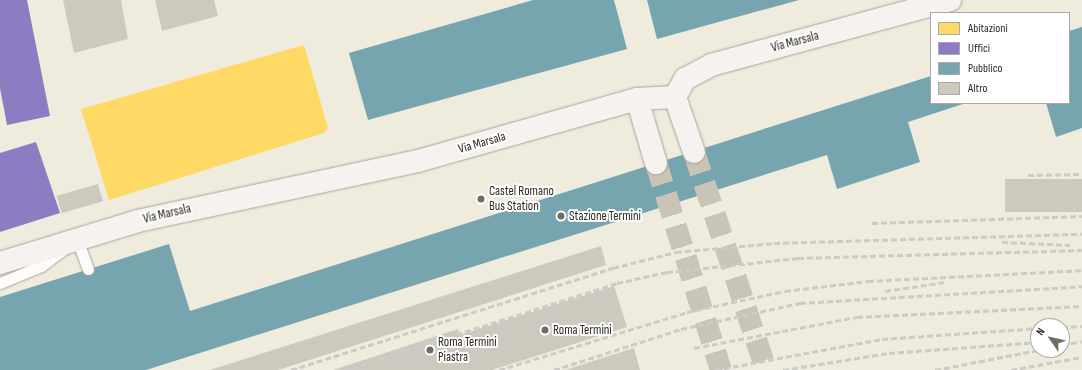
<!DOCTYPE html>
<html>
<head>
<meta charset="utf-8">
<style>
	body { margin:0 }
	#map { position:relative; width:1082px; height:370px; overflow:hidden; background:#efecdd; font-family:"Sofia Sans Condensed",sans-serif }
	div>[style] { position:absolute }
	.homes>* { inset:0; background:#ffd966 }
	.offices>* { inset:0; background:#8e7cc3 }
	.public>* { inset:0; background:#76a5af }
	.building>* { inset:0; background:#cdc9be; transform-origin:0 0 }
	.secondary-tunnel>* { height:22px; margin-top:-11px; transform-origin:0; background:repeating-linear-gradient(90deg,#c8c5b7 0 22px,transparent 0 33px) }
	.roads { filter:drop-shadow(0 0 1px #a8a599) drop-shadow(0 0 1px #a8a599) }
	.service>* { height:11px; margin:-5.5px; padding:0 5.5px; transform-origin:5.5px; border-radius:5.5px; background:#fdfcfa }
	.secondary>* { height:22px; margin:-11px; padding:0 11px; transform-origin:11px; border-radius:11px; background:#f7f1ef }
	.rail>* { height:3px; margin-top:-1.5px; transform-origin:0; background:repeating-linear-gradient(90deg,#cbcbc7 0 6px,transparent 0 9px) }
	.dots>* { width:11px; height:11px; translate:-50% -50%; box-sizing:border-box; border:2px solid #fff; border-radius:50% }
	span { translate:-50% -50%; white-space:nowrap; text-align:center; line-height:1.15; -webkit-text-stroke:4px #fff; paint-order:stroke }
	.street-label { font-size:13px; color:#2b291f }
	.poi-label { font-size:13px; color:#2b291f }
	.left { translate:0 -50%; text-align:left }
	.legend { position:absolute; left:930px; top:12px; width:140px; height:92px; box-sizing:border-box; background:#fff; border:1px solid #aaa9a5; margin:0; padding:5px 7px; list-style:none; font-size:12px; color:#2b291f }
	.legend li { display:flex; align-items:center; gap:8px; height:20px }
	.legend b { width:20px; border:1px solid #aaa9a5 }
	.north { position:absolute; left:1030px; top:318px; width:40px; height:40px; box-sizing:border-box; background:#fff; border:1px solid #aaa9a5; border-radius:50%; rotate:304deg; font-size:11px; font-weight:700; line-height:16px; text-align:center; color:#2b291f }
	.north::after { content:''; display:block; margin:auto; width:14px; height:18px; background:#706d62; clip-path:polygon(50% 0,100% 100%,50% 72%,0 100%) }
</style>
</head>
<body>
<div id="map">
	<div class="homes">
		<div style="clip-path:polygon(304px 45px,328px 128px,324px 133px,109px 200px,81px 109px)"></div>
	</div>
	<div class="offices">
		<div style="clip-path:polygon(0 0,27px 0,50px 116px,7px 125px,0 88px)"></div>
		<div style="clip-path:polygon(36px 142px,60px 213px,0 232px,0 153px)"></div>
	</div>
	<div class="public">
		<div style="clip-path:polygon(533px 0,614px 0,627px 49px,368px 120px,349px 53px)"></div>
		<div style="clip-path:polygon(647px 0,799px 0,657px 39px)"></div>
		<div style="clip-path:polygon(1082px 27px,1082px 128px,1056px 137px,1046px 103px,1069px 103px,1069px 31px)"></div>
		<div style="clip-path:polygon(931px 76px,931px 103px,966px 103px,908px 122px,920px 162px,837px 189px,827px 155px,146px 370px,0 370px,0 297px,169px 244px,190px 311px)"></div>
	</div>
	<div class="building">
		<div style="clip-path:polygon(63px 0,121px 0,128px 39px,74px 53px)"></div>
		<div style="clip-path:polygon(155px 0,214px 0,218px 16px,162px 31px)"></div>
		<div style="left:1082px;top:179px;width:33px;height:77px;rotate:90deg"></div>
		<div style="left:98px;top:184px;width:18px;height:43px;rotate:74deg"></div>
		<div style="clip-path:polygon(601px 246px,606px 265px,278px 370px,210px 370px)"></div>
		<div style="clip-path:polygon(614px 286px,627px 327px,492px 370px,333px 370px,458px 329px,460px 335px)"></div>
		<div style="clip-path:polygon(634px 348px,640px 370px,565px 370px)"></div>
	</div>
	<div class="secondary-tunnel">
		<div style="left:694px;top:152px;width:230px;rotate:71.7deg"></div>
		<div style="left:656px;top:163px;width:217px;rotate:72.6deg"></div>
	</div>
	<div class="roads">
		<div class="service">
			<div style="left:0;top:283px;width:44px;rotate:-22.5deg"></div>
			<div style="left:41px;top:266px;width:45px;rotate:-36.9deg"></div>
			<div style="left:77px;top:239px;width:32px;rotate:70deg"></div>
		</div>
		<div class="secondary">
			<div style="left:675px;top:97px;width:58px;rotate:70.9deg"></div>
			<div style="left:637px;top:99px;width:67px;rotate:73.5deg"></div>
			<div style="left:0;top:263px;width:144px;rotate:-16.9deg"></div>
			<div style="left:138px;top:221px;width:286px;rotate:-12.1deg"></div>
			<div style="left:418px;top:161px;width:228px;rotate:-15.8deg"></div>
			<div style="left:637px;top:99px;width:38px;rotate:-3deg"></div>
			<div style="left:675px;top:97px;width:21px;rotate:-61deg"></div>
			<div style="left:685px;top:79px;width:30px;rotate:-28deg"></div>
			<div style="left:711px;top:65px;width:248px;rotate:-15.2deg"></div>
		</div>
	</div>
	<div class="rail">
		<div style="left:1028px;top:175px;width:54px;rotate:-1.1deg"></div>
		<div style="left:872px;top:223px;width:210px;rotate:-1.9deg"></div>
		<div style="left:1002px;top:242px;width:68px;rotate:2.5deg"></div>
		<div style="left:885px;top:291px;width:61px;rotate:-8.5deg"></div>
		<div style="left:1062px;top:327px;width:20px;rotate:-3deg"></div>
		<div style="left:1062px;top:345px;width:20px;rotate:-11deg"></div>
		<div style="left:694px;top:348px;width:166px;rotate:-10.8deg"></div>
		<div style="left:857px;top:317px;width:225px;rotate:-2.8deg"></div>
		<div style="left:291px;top:370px;width:338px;rotate:-17.6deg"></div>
		<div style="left:613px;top:268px;width:65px;rotate:-14.3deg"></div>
		<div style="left:676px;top:252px;width:98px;rotate:-5.2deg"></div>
		<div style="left:774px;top:243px;width:308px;rotate:-1.7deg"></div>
		<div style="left:345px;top:370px;width:286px;rotate:-17.7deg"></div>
		<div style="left:617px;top:283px;width:51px;rotate:-12.4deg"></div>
		<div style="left:667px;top:272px;width:132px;rotate:-6.1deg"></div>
		<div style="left:798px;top:258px;width:284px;rotate:-1.6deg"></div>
		<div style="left:499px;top:370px;width:197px;rotate:-17.1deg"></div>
		<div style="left:687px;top:312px;width:100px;rotate:-12.1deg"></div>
		<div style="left:785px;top:291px;width:84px;rotate:-6.9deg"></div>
		<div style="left:868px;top:281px;width:214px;rotate:-2.9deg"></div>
		<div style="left:554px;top:370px;width:133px;rotate:-17.9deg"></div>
		<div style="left:681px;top:329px;width:122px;rotate:-12.3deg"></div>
		<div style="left:800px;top:303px;width:283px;rotate:-3.4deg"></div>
		<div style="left:715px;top:370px;width:170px;rotate:-10.5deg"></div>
		<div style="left:882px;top:339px;width:156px;rotate:-4deg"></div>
		<div style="left:783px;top:370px;width:107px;rotate:-9.1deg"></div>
		<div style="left:889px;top:353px;width:149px;rotate:-4.2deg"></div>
		<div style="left:935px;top:370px;width:105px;rotate:-11deg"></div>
		<div style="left:1011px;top:370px;width:72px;rotate:-10.4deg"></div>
	</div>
	<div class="dots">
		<div style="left:481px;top:199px;background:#706d62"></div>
		<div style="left:561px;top:216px;background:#706d62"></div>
		<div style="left:545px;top:330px;background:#706d62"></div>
		<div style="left:430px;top:350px;background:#706d62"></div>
	</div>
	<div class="street-label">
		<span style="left:795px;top:42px;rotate:-15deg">Via Marsala</span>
		<span style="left:482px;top:143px;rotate:-16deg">Via Marsala</span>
		<span style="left:167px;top:214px;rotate:-13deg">Via Marsala</span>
	</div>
	<div class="poi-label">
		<span class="left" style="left:489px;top:199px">Castel Romano<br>Bus Station</span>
		<span class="left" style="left:569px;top:216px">Stazione Termini</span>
		<span class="left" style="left:553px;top:330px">Roma Termini</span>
		<span class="left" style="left:438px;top:350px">Roma Termini<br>Piastra</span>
	</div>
	<ul class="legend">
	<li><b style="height:11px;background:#ffd966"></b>Abitazioni</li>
	<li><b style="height:11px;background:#8e7cc3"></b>Uffici</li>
	<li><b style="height:11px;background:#76a5af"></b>Pubblico</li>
	<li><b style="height:11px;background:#cdc9be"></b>Altro</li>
	</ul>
	<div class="north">N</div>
</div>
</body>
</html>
